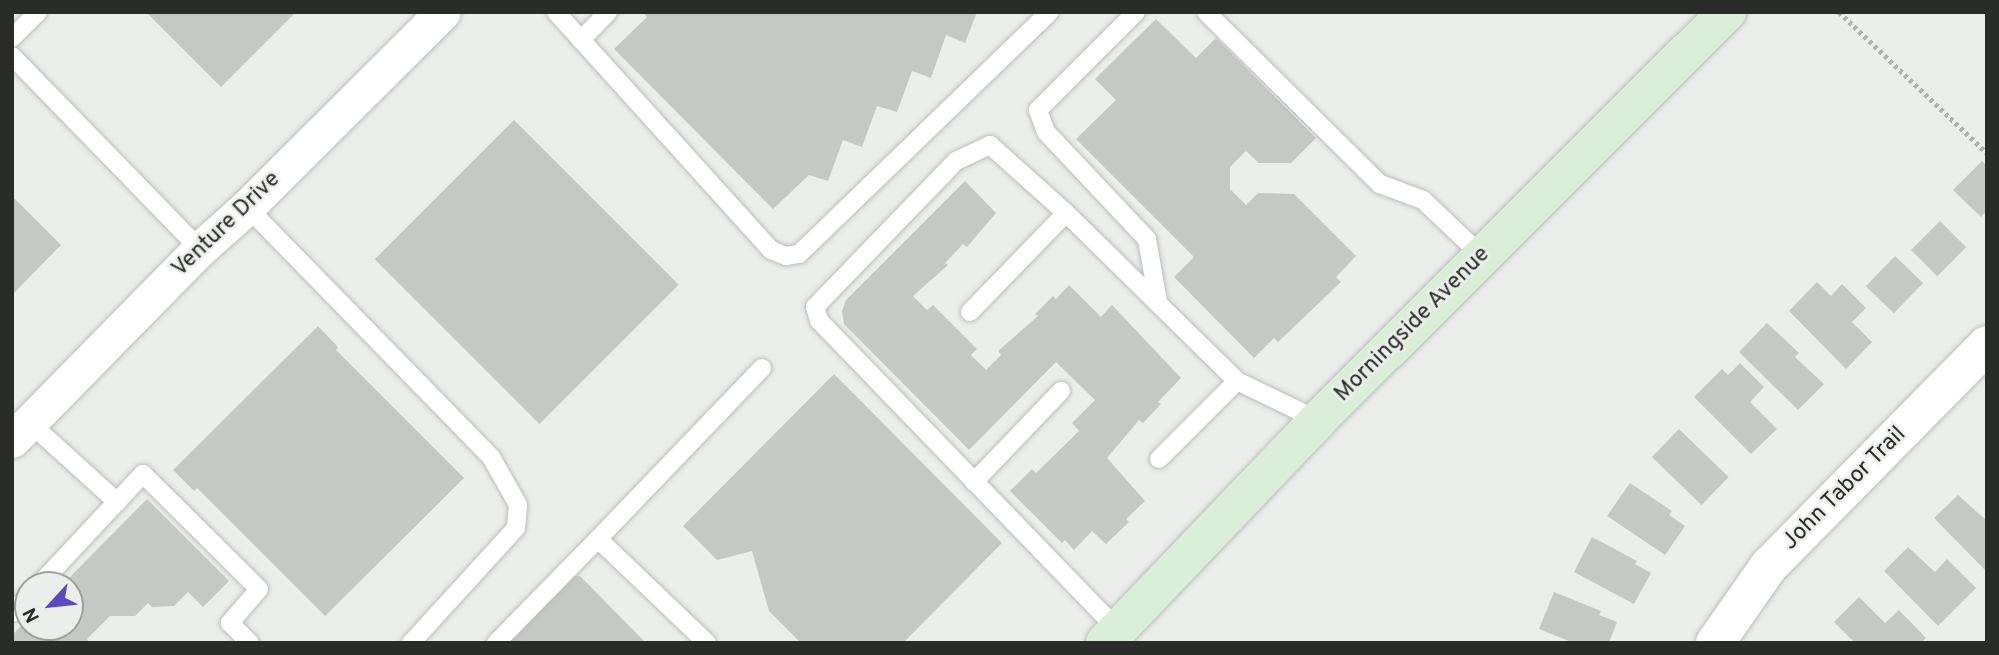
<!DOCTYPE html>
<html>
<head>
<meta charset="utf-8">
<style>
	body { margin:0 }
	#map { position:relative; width:1999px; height:655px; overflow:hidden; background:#ebeeeb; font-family:Overpass,sans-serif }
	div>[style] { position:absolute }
	.building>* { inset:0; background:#c5c8c5; transform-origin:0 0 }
	.path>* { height:4.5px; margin-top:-2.25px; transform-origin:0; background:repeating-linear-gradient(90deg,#b0b2b0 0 3.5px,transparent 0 7px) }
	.roads { filter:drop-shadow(0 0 2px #bbbebb) drop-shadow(0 0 2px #bbbebb) }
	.service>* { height:18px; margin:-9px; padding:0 9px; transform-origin:9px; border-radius:9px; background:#fff }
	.minor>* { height:35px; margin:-17.5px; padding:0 17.5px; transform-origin:17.5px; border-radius:17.5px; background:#fff }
	.tertiary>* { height:38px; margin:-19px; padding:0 19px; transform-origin:19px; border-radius:19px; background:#fff }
	.secondary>* { height:38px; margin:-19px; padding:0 19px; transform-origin:19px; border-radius:19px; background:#daefd8 }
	span { translate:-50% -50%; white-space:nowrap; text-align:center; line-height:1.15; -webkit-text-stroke:5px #ebeeeb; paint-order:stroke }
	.street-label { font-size:23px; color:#2a2c2a }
	.frame { position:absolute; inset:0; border:14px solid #2a2c2a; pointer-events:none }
	.north { position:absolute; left:14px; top:571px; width:70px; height:70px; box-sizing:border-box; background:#ebeeeb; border:2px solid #9ea09e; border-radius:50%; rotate:243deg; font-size:19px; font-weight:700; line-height:28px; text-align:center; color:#2a2c2a }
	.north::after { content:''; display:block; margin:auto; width:24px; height:32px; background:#5e48c1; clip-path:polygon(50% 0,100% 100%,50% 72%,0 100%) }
</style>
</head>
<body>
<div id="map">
	<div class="building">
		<div style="clip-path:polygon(146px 12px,296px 12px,221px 87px)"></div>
		<div style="clip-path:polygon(643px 12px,977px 12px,965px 43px,946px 35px,931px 78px,912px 71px,897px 112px,877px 106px,862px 147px,843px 140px,828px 181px,809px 175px,773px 209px,614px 49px,647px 17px)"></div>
		<div style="clip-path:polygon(1156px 19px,1196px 58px,1216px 38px,1316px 138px,1291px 163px,1259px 163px,1246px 151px,1230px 167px,1230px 189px,1246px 205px,1258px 193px,1294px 194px,1356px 256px,1336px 277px,1341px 282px,1278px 342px,1274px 338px,1254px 358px,1174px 277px,1194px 257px,1076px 139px,1116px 100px,1095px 79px)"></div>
		<div style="left:514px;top:120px;width:233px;height:197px;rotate:45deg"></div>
		<div style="clip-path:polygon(1982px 161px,1987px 166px,1987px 210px,1981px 217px,1953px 190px)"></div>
		<div style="clip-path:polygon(965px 181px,996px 213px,967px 247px,963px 244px,945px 263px,948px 265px,913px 296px,927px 310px,933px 305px,977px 349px,971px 355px,986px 370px,1001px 355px,998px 351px,1038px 316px,1035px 314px,1053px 296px,1056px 299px,1069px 285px,1101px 317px,1112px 305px,1181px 378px,1158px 402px,1161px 404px,1143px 423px,1139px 420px,1107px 458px,1145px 501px,1126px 519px,1129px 522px,1106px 544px,1092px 531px,1074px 550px,1065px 540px,1062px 543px,1010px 491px,1032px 469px,1036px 473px,1079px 431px,1072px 423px,1095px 400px,1056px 362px,969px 450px,844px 324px,842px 311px,846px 300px)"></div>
		<div style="clip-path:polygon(12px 196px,61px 245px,12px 295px)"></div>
		<div style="left:1940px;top:221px;width:37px;height:41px;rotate:45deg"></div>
		<div style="left:1895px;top:256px;width:39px;height:42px;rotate:44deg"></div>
		<div style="clip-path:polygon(1817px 282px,1831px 296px,1842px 284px,1866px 308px,1852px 322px,1872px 342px,1846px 369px,1789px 311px)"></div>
		<div style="clip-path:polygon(1767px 323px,1799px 353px,1795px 357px,1824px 384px,1798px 410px,1739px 352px)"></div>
		<div style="clip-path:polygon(318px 326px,338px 347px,336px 350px,464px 478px,325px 616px,197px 488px,194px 491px,173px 470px)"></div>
		<div style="clip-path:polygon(1740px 363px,1764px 387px,1750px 402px,1777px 429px,1751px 454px,1694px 397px,1722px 369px,1728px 375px)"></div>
		<div style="clip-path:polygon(834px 374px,1002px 543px,903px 643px,801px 643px,769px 611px,752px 551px,717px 560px,683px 526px)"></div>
		<div style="left:1679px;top:429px;width:69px;height:39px;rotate:44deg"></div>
		<div style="clip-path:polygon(1630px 483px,1672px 511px,1669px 515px,1685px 526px,1665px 555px,1607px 516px)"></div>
		<div style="clip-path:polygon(1958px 495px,1987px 521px,1987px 572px,1934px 518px)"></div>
		<div style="clip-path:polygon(147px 499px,229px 581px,203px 607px,188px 592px,174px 606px,152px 607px,148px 603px,135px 616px,110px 616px,87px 639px,90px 643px,13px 643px,12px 635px,28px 619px,28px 627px,70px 627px,70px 585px,62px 585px)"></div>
		<div style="clip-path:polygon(1592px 537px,1637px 561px,1635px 564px,1651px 573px,1634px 604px,1574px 572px)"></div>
		<div style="clip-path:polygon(1908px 547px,1935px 572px,1947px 559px,1976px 588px,1938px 626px,1884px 571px)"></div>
		<div style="clip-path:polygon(570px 576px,580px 576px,646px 643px,503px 643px)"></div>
		<div style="clip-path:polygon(1554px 592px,1601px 611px,1599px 615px,1617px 622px,1609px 643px,1574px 643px,1539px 629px)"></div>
		<div style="clip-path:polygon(1859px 597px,1885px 623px,1899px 610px,1926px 638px,1921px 643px,1855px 643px,1834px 622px)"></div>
	</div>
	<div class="path">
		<div style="left:1839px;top:12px;width:204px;rotate:43.6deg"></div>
	</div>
	<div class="roads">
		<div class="service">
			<div style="left:556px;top:12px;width:321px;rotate:47.9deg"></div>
			<div style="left:771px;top:250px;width:16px;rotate:22deg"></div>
			<div style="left:786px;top:256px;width:13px;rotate:-9deg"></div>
			<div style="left:799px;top:254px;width:349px;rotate:-44deg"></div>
			<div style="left:1136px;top:12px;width:139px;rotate:135deg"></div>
			<div style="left:1038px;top:110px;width:23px;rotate:70deg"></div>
			<div style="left:1046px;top:132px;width:147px;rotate:46.7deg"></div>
			<div style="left:1147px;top:239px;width:64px;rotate:80.1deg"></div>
			<div style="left:1206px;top:12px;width:245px;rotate:44.7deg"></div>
			<div style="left:1380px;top:184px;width:46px;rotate:20.4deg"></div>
			<div style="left:1423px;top:200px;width:81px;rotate:43.5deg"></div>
			<div style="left:12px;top:38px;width:37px;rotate:-45deg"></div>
			<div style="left:581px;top:40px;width:39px;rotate:-46deg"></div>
			<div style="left:12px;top:56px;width:269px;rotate:45.8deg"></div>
			<div style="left:247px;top:207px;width:349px;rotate:45.7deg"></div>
			<div style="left:491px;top:457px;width:55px;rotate:60.6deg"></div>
			<div style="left:518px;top:505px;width:23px;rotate:95deg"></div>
			<div style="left:516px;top:528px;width:156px;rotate:132.4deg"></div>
			<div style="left:970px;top:312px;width:138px;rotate:-45.9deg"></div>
			<div style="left:30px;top:423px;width:118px;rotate:42.2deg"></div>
			<div style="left:1159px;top:459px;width:110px;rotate:-45deg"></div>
			<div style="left:974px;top:482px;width:126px;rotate:-46.3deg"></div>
			<div style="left:39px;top:585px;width:152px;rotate:-46.9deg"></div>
			<div style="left:143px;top:474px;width:163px;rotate:44.8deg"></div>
			<div style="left:259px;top:589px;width:45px;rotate:130.5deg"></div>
			<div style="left:230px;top:623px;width:28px;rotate:45deg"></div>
			<div style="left:12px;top:613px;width:23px;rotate:-47deg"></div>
			<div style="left:1117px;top:629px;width:429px;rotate:-134deg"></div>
			<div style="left:819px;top:320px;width:14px;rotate:-107deg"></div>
			<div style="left:815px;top:307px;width:203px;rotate:-46deg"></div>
			<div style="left:956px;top:161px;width:38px;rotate:-25deg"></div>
			<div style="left:990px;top:145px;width:102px;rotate:41.8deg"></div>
			<div style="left:1066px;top:213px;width:240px;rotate:44.5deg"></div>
			<div style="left:1237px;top:381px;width:90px;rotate:25.7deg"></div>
			<div style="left:496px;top:643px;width:146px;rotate:-45.6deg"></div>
			<div style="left:707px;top:643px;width:151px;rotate:-136.3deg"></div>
			<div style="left:598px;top:539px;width:237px;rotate:-46.2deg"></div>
		</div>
		<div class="minor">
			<div style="left:12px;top:440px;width:268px;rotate:-45.5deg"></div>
			<div style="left:200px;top:249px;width:63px;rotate:-41.8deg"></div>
			<div style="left:247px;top:207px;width:276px;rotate:-44.9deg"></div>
		</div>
		<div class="tertiary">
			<div style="left:1715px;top:643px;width:94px;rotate:-55deg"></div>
			<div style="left:1769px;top:566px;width:310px;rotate:-45.4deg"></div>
		</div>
		<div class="secondary">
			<div style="left:1105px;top:643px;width:308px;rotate:-46.3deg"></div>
			<div style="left:1318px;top:420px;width:578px;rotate:-44.93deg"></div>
		</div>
	</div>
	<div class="street-label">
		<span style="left:227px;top:225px;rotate:-44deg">Venture Drive</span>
		<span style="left:1413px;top:325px;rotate:-45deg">Morningside Avenue</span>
		<span style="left:1845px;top:489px;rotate:-45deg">John Tabor Trail</span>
	</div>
	<div class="frame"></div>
	<div class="north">N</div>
</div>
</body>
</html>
